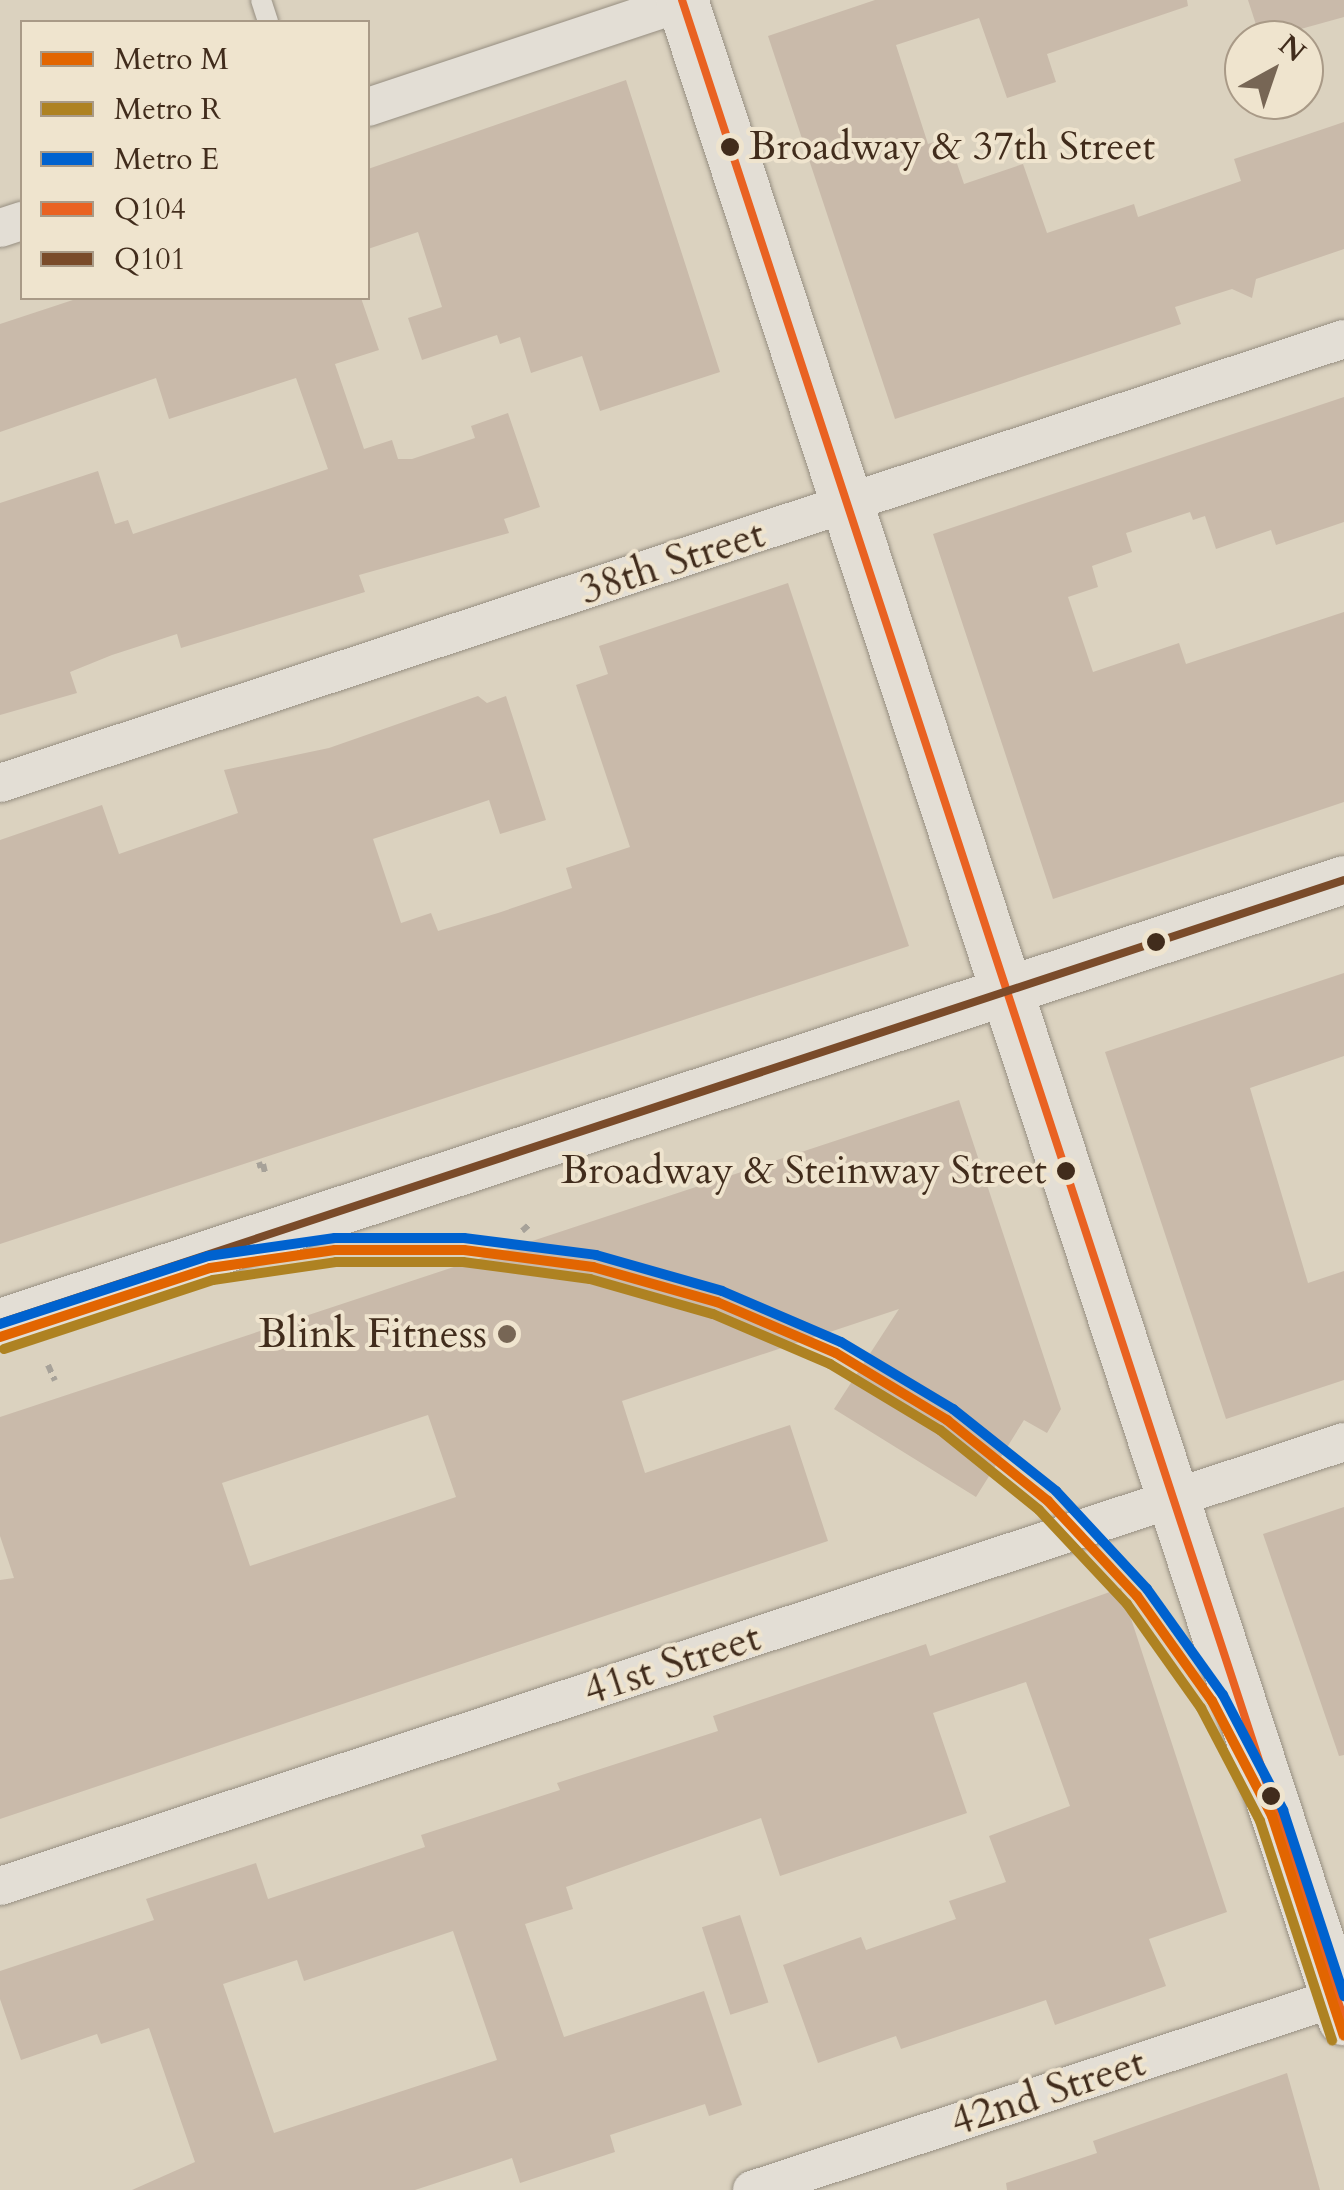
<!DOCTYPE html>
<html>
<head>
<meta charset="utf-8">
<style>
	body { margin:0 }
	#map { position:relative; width:1344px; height:2190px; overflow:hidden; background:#dbd2bf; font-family:Cardo,serif }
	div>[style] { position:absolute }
	.building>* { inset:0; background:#c9baaa; transform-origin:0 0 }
	.path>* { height:6px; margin-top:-3px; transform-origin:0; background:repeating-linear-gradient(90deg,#a7a299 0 8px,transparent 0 13px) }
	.roads { filter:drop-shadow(0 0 2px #968e81) drop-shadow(0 0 2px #968e81) }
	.service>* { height:20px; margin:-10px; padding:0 10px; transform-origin:10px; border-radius:10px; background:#e3ded5 }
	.minor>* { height:38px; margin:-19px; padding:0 19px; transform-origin:19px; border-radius:19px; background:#e3ded5 }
	.tertiary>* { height:48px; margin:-24px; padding:0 24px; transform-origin:24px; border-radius:24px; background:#e3ded5 }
	.secondary>* { height:52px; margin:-26px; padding:0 26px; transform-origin:26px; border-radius:26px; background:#e3ded5 }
	.bus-1>* { height:8px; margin:-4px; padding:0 4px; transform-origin:4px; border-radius:4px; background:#e96222 }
	.bus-2>* { height:8px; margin:-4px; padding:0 4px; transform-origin:4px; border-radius:4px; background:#7a4b2a }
	.metro-1>* { height:10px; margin:-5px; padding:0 5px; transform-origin:5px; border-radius:5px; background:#e26501 }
	.metro-2>* { height:10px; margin:-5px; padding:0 5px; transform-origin:5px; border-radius:5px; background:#ae8222 }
	.metro-3>* { height:10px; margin:-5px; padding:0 5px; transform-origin:5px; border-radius:5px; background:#0062cf }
	.dots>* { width:28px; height:28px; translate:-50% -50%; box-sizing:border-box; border:5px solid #efe4ce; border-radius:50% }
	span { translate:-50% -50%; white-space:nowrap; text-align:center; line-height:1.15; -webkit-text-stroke:8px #efe4ce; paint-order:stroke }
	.bus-label { font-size:40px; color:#412c1c }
	.left { translate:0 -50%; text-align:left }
	.right { translate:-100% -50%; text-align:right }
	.street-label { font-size:42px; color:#412c1c }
	.poi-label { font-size:42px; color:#412c1c }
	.legend { position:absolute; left:20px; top:20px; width:350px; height:280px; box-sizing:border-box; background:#efe4ce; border:2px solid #a99a87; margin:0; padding:12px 18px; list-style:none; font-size:30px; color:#412c1c }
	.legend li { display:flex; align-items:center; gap:20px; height:50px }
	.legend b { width:50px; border:2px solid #a99a87 }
	.north { position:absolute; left:1224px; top:20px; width:100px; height:100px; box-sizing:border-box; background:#efe4ce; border:2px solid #a99a87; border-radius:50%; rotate:40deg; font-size:28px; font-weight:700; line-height:40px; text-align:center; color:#412c1c }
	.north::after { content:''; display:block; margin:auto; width:35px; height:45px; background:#765; clip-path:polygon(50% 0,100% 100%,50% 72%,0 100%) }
</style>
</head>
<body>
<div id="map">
	<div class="building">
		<div style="clip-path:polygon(875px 0,1187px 0,1188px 6px,1047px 54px,1056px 82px,1007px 98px,979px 18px,896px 45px,928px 144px,948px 137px,964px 184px,1023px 164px,1047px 233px,1134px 204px,1138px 217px,1241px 181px,1234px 159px,1344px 122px,1344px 249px,1256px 279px,1252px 298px,1232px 289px,1175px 307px,1181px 324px,895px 419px,768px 36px)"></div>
		<div style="clip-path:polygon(1248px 0,1344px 0,1344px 17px,1261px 40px)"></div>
		<div style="clip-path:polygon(626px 80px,720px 372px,600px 411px,582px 356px,531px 373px,520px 337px,500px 344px,497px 335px,422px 360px,408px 318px,442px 307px,418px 232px,368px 249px,368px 169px)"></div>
		<div style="clip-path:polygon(79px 298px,361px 298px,379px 350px,335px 364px,364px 449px,392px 440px,398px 459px,412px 459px,475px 438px,471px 426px,508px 413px,540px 507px,504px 519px,509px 533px,359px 575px,365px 592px,181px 648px,177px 634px,112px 655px,70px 672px,77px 693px,0 715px,0 503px,98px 471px,115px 524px,128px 520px,133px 534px,328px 469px,296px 378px,169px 419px,156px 378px,0 432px,0 324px)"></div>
		<div style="clip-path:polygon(1344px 397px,1344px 522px,1276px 545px,1271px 530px,1216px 549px,1205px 516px,1193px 520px,1190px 512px,1126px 533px,1132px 552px,1092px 566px,1098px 587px,1068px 597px,1093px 672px,1179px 643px,1186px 664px,1344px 612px,1344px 802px,1053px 899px,933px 534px)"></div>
		<div style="clip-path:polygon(788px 583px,909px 946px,0 1244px,0 840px,102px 805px,119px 854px,238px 813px,224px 770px,329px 748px,478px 696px,487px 703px,506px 696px,546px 820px,500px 834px,489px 800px,373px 839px,401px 923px,431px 913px,438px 931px,498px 913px,572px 888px,566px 868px,630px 847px,576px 685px,608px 674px,599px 646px)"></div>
		<div style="clip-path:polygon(1344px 973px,1344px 1056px,1250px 1088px,1308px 1283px,1344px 1271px,1344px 1380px,1226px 1419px,1105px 1052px)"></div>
		<div style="clip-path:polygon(evenodd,959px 1100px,1061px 1409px,1047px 1433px,1024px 1420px,976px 1497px,834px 1409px,899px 1309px,622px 1401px,645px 1473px,790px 1425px,828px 1541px,0 1819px,0 1580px,14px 1578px,0 1536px,0 1417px,959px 1100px,428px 1415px,456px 1497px,250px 1566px,222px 1483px,428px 1415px)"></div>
		<div style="clip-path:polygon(1344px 1507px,1344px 1755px,1339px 1756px,1263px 1534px)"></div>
		<div style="clip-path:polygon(evenodd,1121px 1588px,1227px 1912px,1149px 1939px,1166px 1986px,1055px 2025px,1046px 2000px,901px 2049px,896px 2036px,818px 2063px,783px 1965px,861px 1937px,866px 1950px,956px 1919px,949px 1901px,1006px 1882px,989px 1836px,1070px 1806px,1026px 1682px,933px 1713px,967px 1813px,780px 1876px,761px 1818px,566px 1887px,573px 1909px,525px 1924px,564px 2037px,704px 1991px,742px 2105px,709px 2116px,705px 2104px,610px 2135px,615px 2152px,520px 2183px,512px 2158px,415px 2190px,132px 2190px,195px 2162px,149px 2028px,101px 2044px,97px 2034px,21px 2060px,0 1999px,0 1971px,154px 1920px,146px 1899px,256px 1863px,268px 1899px,425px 1847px,421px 1835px,560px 1790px,557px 1783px,718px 1731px,713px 1716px,926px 1644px,930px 1656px,1121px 1588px,453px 1931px,497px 2060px,274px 2133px,223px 1984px,297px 1960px,304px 1981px,453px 1931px)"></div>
		<div style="left:740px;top:1915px;width:92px;height:40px;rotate:72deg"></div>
		<div style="clip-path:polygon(1287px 2073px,1320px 2190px,1007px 2190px,1006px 2183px,1097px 2153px,1093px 2141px)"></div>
	</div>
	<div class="path">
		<div style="left:257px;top:1166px;width:6px;rotate:-18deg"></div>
		<div style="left:263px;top:1164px;width:9px;rotate:77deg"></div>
		<div style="left:522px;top:1231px;width:9px;rotate:-41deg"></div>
		<div style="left:48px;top:1365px;width:17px;rotate:66deg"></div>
	</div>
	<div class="roads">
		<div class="service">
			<div style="left:261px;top:0;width:23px;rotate:72deg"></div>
		</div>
		<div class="minor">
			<div style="left:368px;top:107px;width:338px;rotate:-18.4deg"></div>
			<div style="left:0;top:228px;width:23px;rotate:-18deg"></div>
			<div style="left:0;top:783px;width:1415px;rotate:-18.28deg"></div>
			<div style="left:0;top:1886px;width:1415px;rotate:-18.28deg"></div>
			<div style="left:752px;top:2190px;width:623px;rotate:-18.23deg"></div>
		</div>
		<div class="tertiary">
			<div style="left:0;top:1323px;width:1415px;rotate:-18.24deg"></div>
		</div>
		<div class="secondary">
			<div style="left:682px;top:0;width:2125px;rotate:71.85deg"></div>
		</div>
	</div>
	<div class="bus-1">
		<div style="left:682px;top:0;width:2125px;rotate:71.85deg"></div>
	</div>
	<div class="bus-2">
		<div style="left:0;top:1323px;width:1415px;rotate:-18.24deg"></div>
	</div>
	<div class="metro-1">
		<div style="left:0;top:1337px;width:221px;rotate:-18.2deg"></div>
		<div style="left:210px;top:1268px;width:126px;rotate:-8.2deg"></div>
		<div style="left:335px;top:1250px;width:129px"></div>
		<div style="left:464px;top:1250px;width:130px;rotate:7.5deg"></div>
		<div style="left:593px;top:1267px;width:129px;rotate:15.8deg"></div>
		<div style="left:717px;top:1302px;width:129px;rotate:23.2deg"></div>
		<div style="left:836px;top:1353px;width:130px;rotate:31.1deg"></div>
		<div style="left:947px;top:1420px;width:129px;rotate:38.7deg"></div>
		<div style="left:1048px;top:1501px;width:130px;rotate:46.9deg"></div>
		<div style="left:1137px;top:1596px;width:129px;rotate:54.5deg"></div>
		<div style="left:1212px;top:1701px;width:130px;rotate:62.4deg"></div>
		<div style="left:1272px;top:1816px;width:231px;rotate:71.9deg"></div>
	</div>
	<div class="metro-2">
		<div style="left:4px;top:1349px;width:220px;rotate:-18.3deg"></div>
		<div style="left:213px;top:1280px;width:124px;rotate:-8.3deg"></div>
		<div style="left:336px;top:1262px;width:127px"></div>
		<div style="left:463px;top:1262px;width:128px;rotate:7.6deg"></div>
		<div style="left:590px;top:1279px;width:128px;rotate:15.9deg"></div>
		<div style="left:713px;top:1314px;width:127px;rotate:23.1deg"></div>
		<div style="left:830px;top:1364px;width:128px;rotate:31deg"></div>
		<div style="left:940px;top:1430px;width:127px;rotate:38.9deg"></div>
		<div style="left:1039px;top:1510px;width:129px;rotate:46.9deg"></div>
		<div style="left:1127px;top:1604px;width:128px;rotate:54.6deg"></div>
		<div style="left:1201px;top:1708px;width:127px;rotate:62.4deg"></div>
		<div style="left:1260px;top:1821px;width:231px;rotate:71.8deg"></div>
	</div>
	<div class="metro-3">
		<div style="left:0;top:1324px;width:219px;rotate:-18.1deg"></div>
		<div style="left:208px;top:1256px;width:128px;rotate:-8.1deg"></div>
		<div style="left:335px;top:1238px;width:129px"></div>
		<div style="left:464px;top:1238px;width:133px;rotate:7.3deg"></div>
		<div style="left:596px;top:1255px;width:131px;rotate:15.9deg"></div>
		<div style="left:722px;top:1291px;width:129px;rotate:23.2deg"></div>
		<div style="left:841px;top:1342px;width:131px;rotate:30.9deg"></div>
		<div style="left:953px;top:1409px;width:132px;rotate:38.5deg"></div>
		<div style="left:1056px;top:1491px;width:134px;rotate:47.1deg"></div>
		<div style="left:1147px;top:1589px;width:130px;rotate:54.4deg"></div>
		<div style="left:1223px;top:1695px;width:130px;rotate:62.4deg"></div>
		<div style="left:1283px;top:1810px;width:196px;rotate:71.8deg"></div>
	</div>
	<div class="dots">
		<div style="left:730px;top:147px;background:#412c1c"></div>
		<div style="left:1156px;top:942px;background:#412c1c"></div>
		<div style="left:1066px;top:1171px;background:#412c1c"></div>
		<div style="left:507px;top:1334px;background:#765"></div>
		<div style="left:1271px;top:1796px;background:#412c1c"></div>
	</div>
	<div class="bus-label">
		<span class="left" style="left:749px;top:147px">Broadway &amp; 37th Street</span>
		<span class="right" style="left:1047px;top:1171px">Broadway &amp; Steinway Street</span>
	</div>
	<div class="street-label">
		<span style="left:672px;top:562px;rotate:-18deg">38th Street</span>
		<span style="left:672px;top:1664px;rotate:-18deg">41st Street</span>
		<span style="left:1048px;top:2092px;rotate:-18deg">42nd Street</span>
	</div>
	<div class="poi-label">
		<span class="right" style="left:487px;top:1334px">Blink Fitness</span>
	</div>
	<ul class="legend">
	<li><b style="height:12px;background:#e26501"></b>Metro M</li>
	<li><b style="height:12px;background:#ae8222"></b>Metro R</li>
	<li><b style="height:12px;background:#0062cf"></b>Metro E</li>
	<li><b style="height:12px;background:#e96222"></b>Q104</li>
	<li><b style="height:12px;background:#7a4b2a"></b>Q101</li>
	</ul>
	<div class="north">N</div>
</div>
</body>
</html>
